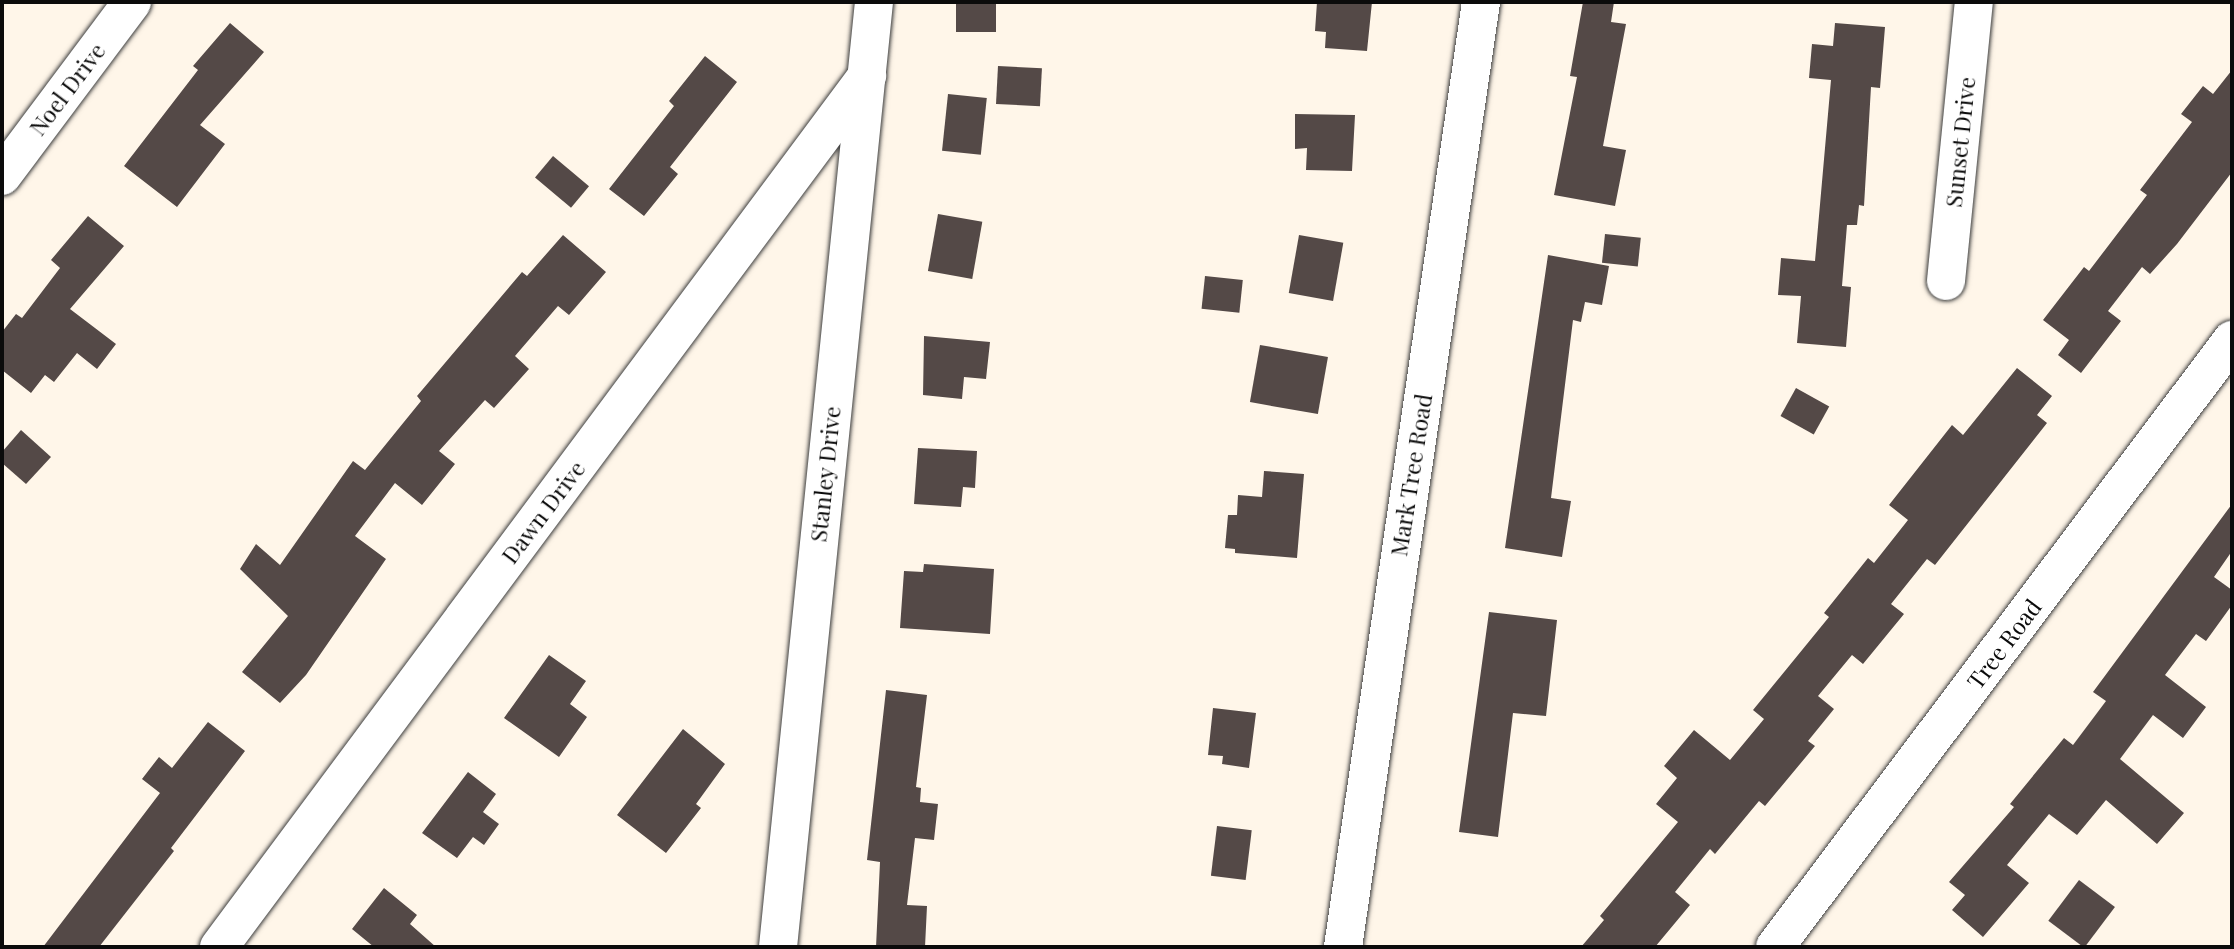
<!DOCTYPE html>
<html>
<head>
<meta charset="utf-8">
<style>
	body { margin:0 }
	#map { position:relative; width:2234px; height:949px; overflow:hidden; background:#fff6e9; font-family:"Playfair Display",serif }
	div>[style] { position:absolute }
	.building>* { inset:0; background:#544947; transform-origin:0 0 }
	.roads { filter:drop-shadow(0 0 2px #3e3e3e) drop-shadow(0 0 2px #3e3e3e) }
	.minor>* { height:38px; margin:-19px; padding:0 19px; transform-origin:19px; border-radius:19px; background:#fff }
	span { translate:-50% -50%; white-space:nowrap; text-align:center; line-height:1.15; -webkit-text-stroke:7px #fff; paint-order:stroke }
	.street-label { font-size:23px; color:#0b0b0b }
	.frame { position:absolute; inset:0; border:4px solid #0b0b0b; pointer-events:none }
</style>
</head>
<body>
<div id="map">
	<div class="building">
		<div style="left:956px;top:2px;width:40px;height:30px"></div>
		<div style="clip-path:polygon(1317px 2px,1372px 2px,1367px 51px,1325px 48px,1326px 32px,1315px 31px)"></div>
		<div style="clip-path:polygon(1583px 2px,1614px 2px,1611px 22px,1626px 24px,1603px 146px,1626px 150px,1615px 206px,1554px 195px,1577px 77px,1570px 76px)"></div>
		<div style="clip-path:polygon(230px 23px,264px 52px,200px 125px,225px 144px,177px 207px,124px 166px,198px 70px,193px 66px)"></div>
		<div style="clip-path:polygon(1835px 23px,1885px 27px,1880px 88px,1871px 87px,1864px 206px,1859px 205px,1857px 225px,1847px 225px,1842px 286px,1851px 287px,1846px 347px,1797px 343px,1801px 296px,1778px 295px,1781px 258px,1815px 261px,1831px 80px,1809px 78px,1812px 44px,1833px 46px)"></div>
		<div style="clip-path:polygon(705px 56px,737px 82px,670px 167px,678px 174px,644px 216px,609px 189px,674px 106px,669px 101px)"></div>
		<div style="left:998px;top:66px;width:44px;height:38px;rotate:3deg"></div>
		<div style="clip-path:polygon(2232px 70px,2232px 172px,2177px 244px,2150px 274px,2142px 267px,2108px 311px,2121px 321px,2081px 373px,2058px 355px,2069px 340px,2043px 320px,2084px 267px,2089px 271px,2147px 195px,2140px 190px,2192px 122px,2181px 114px,2203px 86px,2213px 94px)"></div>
		<div style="left:948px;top:94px;width:39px;height:57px;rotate:6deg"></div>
		<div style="clip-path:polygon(1295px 114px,1355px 115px,1352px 171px,1306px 170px,1307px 148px,1295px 149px)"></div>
		<div style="left:553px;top:156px;width:47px;height:28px;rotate:40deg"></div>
		<div style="left:938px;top:214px;width:45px;height:58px;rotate:10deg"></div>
		<div style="clip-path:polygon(88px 216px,124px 246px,70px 309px,116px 344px,97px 369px,77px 353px,54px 382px,45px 375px,31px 393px,2px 370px,2px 332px,16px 314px,22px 318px,60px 268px,51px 260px)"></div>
		<div style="left:1605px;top:234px;width:36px;height:29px;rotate:6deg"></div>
		<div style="clip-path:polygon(563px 235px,606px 272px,569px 315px,558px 306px,515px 356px,529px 369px,494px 408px,485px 400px,439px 451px,455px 464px,422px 505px,395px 483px,355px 536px,386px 559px,306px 675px,280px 703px,242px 672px,288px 616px,240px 569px,256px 544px,280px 565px,353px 461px,365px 470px,421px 401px,417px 396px,522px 272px,527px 276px)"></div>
		<div style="left:1299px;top:235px;width:45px;height:59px;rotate:10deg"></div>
		<div style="clip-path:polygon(1548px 255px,1609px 266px,1602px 305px,1585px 302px,1581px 322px,1573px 320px,1551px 498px,1571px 501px,1562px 557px,1505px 548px)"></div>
		<div style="left:1205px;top:276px;width:38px;height:33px;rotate:6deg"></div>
		<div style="clip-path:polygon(924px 336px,990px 342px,986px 379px,964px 377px,962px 399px,923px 395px)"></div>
		<div style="left:1260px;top:345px;width:69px;height:58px;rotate:10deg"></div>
		<div style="clip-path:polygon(2017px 368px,2052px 396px,2037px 415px,2047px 423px,1935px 565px,1927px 559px,1891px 604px,1904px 614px,1863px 664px,1852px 655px,1818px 696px,1834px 709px,1808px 741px,1815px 746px,1765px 806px,1759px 801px,1715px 854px,1710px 849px,1675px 892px,1690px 905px,1655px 947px,1581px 947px,1604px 920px,1600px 916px,1678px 822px,1656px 804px,1677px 778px,1664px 766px,1694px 730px,1730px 760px,1764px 719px,1753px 710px,1829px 617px,1824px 613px,1868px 558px,1874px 563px,1908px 520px,1889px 505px,1952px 425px,1963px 435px)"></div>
		<div style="left:1796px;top:388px;width:38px;height:32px;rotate:29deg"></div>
		<div style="clip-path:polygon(21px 430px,51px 457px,26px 484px,2px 463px,2px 452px)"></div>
		<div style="clip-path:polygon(918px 448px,977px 451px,975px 488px,963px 487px,961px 507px,914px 504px)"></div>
		<div style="clip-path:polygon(1264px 471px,1304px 474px,1297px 558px,1235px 553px,1235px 549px,1225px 548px,1228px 515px,1237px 515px,1238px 495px,1262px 497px)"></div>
		<div style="clip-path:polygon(2232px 504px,2232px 551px,2214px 577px,2232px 590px,2232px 605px,2206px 641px,2196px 634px,2165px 675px,2206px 707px,2183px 738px,2153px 715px,2120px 759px,2184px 813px,2157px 844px,2106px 800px,2077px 835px,2049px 814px,2007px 865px,2029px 883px,1983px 937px,1952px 910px,1965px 895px,1949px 882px,2014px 807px,2010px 804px,2064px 738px,2073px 745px,2106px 701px,2093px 692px)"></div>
		<div style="clip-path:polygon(924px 564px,994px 569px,990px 634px,900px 628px,904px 571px,923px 572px)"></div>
		<div style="clip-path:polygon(1489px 612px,1557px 620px,1546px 716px,1513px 713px,1498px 837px,1459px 832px)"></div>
		<div style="clip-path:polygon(549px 655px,586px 681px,570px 704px,587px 717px,559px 757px,504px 718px)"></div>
		<div style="clip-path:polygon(886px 690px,927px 695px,916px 787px,921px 788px,920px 802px,938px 804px,934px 840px,915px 838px,907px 905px,927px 906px,925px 947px,876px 947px,880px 862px,867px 860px)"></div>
		<div style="clip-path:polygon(1213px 708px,1256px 713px,1249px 768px,1222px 764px,1223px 756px,1208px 755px)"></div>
		<div style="clip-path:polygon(208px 722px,245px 751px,171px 848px,174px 851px,99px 947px,43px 947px,160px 793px,142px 779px,159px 757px,172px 768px)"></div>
		<div style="clip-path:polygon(683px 729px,725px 764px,696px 804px,701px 808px,666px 853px,617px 815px)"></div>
		<div style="clip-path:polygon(468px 772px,496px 794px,483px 812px,499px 824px,484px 845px,473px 837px,457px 858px,422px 833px)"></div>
		<div style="left:1217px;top:826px;width:35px;height:50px;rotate:7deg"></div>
		<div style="left:2079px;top:880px;width:45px;height:51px;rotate:37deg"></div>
		<div style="clip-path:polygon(384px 888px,417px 915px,410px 924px,436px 947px,374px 947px,352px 929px)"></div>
	</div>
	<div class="roads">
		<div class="minor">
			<div style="left:2px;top:176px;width:217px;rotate:-53.2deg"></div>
			<div style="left:1946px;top:281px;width:280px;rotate:-84.3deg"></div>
			<div style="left:219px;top:947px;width:1086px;rotate:-53.35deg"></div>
			<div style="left:778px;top:947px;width:950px;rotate:-84.2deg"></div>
			<div style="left:1343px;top:947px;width:955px;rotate:-81.69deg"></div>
			<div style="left:1775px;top:947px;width:760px;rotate:-53.02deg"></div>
		</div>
	</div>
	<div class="street-label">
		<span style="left:67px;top:89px;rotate:-53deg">Noel Drive</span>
		<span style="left:1960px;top:142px;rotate:-84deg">Sunset Drive</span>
		<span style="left:825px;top:474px;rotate:-84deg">Stanley Drive</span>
		<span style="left:1411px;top:475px;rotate:-81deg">Mark Tree Road</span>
		<span style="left:543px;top:512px;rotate:-53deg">Dawn Drive</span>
		<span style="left:2004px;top:644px;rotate:-53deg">Tree Road</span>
	</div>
	<div class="frame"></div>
</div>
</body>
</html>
